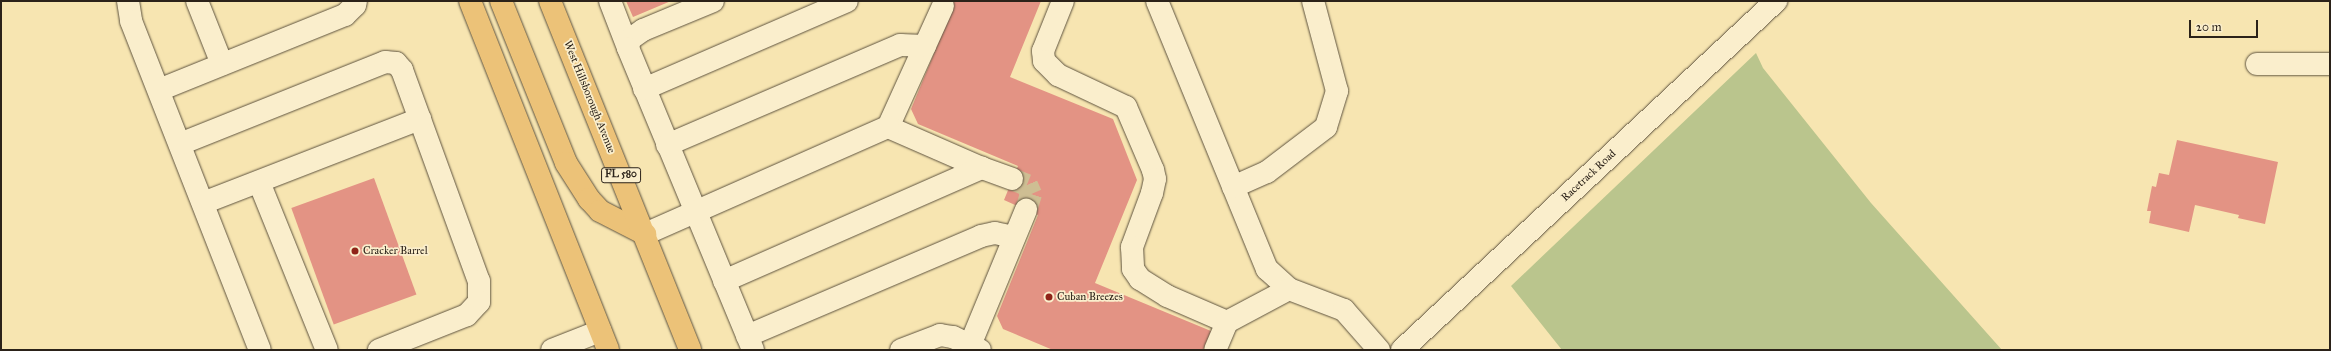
<!DOCTYPE html>
<html>
<head>
<meta charset="utf-8">
<style>
	body { margin:0 }
	#map { position:relative; width:2331px; height:351px; overflow:hidden; background:#f7e5b1; font-family:"IM FELL Great Primer",serif }
	div>[style] { position:absolute }
	.green>* { inset:0; background:#bac58d }
	.building>* { inset:0; background:#e39384; transform-origin:0 0 }
	.minor-tunnel>* { height:22px; margin-top:-11px; transform-origin:0; background:repeating-linear-gradient(90deg,#cebe93 0 22px,transparent 0 33px) }
	.roads { filter:drop-shadow(0 0 1px #5e533f) drop-shadow(0 0 1px #5e533f) }
	.minor>* { height:22px; margin:-11px; padding:0 11px; transform-origin:11px; border-radius:11px; background:#faeecc }
	.major>* { height:22px; margin:-11px; padding:0 11px; transform-origin:11px; border-radius:11px; background:#ecc278 }
	.dots>* { width:11px; height:11px; translate:-50% -50%; box-sizing:border-box; border:2px solid #faeecc; border-radius:50% }
	span { translate:-50% -50%; white-space:nowrap; text-align:center; line-height:1.15; -webkit-text-stroke:3.5px #faeecc; paint-order:stroke }
	.shield-label span { padding:1px 3px; background:#faeecc; border:1px solid; border-radius:3px; -webkit-text-stroke-width:0 }
	.shield-label { font-size:10px; color:#2b2219; font-weight:700 }
	.street-label { font-size:11px; color:#2b2219 }
	.poi-label { font-size:11px; color:#2b2219 }
	.left { translate:0 -50%; text-align:left }
	.frame { position:absolute; inset:0; border:2px solid #2b2219; pointer-events:none }
	.scale { position:absolute; left:2189px; top:20px; width:69px; height:18px; box-sizing:border-box; border:2px solid #2b2219; border-top:0; padding-left:5px; font-size:12px; line-height:14px; white-space:nowrap; color:#2b2219; -webkit-text-stroke:3px #faeecc; paint-order:stroke }
</style>
</head>
<body>
<div id="map">
	<div class="green">
		<div style="clip-path:polygon(1756px 53px,1763px 68px,1871px 203px,2002px 350px,1562px 350px,1511px 286px)"></div>
	</div>
	<div class="building">
		<div style="clip-path:polygon(626px 1px,671px 1px,633px 17px)"></div>
		<div style="clip-path:polygon(932px 1px,1041px 1px,1010px 77px,1113px 119px,1137px 180px,1095px 283px,1211px 331px,1203px 350px,1053px 350px,1003px 329px,997px 316px,1038px 215px,1004px 200px,1018px 166px,918px 124px,911px 109px,952px 10px)"></div>
		<div style="clip-path:polygon(2177px 140px,2278px 162px,2265px 224px,2238px 218px,2239px 215px,2195px 205px,2189px 232px,2149px 223px,2151px 211px,2147px 211px,2152px 186px,2156px 187px,2159px 173px,2169px 175px)"></div>
		<div style="left:374px;top:178px;width:124px;height:88px;rotate:70deg"></div>
	</div>
	<div class="minor-tunnel">
		<div style="left:1012px;top:179px;width:16px;rotate:22deg"></div>
		<div style="left:1027px;top:185px;width:10px;rotate:66deg"></div>
		<div style="left:1031px;top:194px;width:17px;rotate:107deg"></div>
	</div>
	<div class="roads">
		<div class="minor">
			<div style="left:128px;top:1px;width:20px;rotate:81deg"></div>
			<div style="left:131px;top:21px;width:353px;rotate:68.6deg"></div>
			<div style="left:197px;top:1px;width:68px;rotate:68.4deg"></div>
			<div style="left:610px;top:1px;width:50px;rotate:69deg"></div>
			<div style="left:713px;top:1px;width:76px;rotate:157.5deg"></div>
			<div style="left:643px;top:30px;width:16px;rotate:145deg"></div>
			<div style="left:630px;top:39px;width:9px;rotate:103deg"></div>
			<div style="left:628px;top:48px;width:327px;rotate:67.5deg"></div>
			<div style="left:1063px;top:1px;width:54px;rotate:111.8deg"></div>
			<div style="left:1043px;top:51px;width:10px;rotate:84deg"></div>
			<div style="left:1044px;top:61px;width:20px;rotate:45deg"></div>
			<div style="left:1058px;top:75px;width:75px;rotate:25.2deg"></div>
			<div style="left:1126px;top:107px;width:69px;rotate:66.8deg"></div>
			<div style="left:1153px;top:170px;width:9px;rotate:77deg"></div>
			<div style="left:1155px;top:179px;width:14px;rotate:102deg"></div>
			<div style="left:1152px;top:193px;width:58px;rotate:110.3deg"></div>
			<div style="left:1132px;top:247px;width:22px;rotate:87deg"></div>
			<div style="left:1133px;top:269px;width:12px;rotate:55deg"></div>
			<div style="left:1140px;top:279px;width:32px;rotate:32deg"></div>
			<div style="left:1167px;top:296px;width:65px;rotate:23.4deg"></div>
			<div style="left:1227px;top:322px;width:30px;rotate:113deg"></div>
			<div style="left:1157px;top:1px;width:290px;rotate:67.7deg"></div>
			<div style="left:1267px;top:269px;width:30px;rotate:42deg"></div>
			<div style="left:1289px;top:289px;width:59px;rotate:20.9deg"></div>
			<div style="left:1344px;top:310px;width:53px;rotate:48.8deg"></div>
			<div style="left:943px;top:6px;width:133px;rotate:114.4deg"></div>
			<div style="left:888px;top:127px;width:103px;rotate:23.6deg"></div>
			<div style="left:982px;top:168px;width:32px;rotate:20deg"></div>
			<div style="left:2257px;top:64px;width:73px"></div>
			<div style="left:644px;top:89px;width:221px;rotate:-23.4deg"></div>
			<div style="left:159px;top:90px;width:201px;rotate:-22deg"></div>
			<div style="left:345px;top:15px;width:14px;rotate:-45deg"></div>
			<div style="left:355px;top:5px;width:4px;rotate:-76deg"></div>
			<div style="left:180px;top:144px;width:221px;rotate:-21.8deg"></div>
			<div style="left:385px;top:62px;width:11px;rotate:5deg"></div>
			<div style="left:396px;top:63px;width:9px;rotate:49deg"></div>
			<div style="left:402px;top:70px;width:225px;rotate:70deg"></div>
			<div style="left:479px;top:281px;width:21px;rotate:90deg"></div>
			<div style="left:479px;top:302px;width:18px;rotate:133deg"></div>
			<div style="left:467px;top:315px;width:95px;rotate:158.3deg"></div>
			<div style="left:667px;top:145px;width:254px;rotate:-23.2deg"></div>
			<div style="left:900px;top:45px;width:25px;rotate:2deg"></div>
			<div style="left:259px;top:182px;width:181px;rotate:68deg"></div>
			<div style="left:1233px;top:187px;width:37px;rotate:-24deg"></div>
			<div style="left:1267px;top:172px;width:74px;rotate:-37.3deg"></div>
			<div style="left:1326px;top:127px;width:38px;rotate:-73deg"></div>
			<div style="left:1337px;top:91px;width:93px;rotate:-104.9deg"></div>
			<div style="left:203px;top:203px;width:233px;rotate:-21.2deg"></div>
			<div style="left:645px;top:234px;width:266px;rotate:-23.8deg"></div>
			<div style="left:724px;top:281px;width:282px;rotate:-23.7deg"></div>
			<div style="left:1227px;top:322px;width:70px;rotate:-28deg"></div>
			<div style="left:747px;top:336px;width:254px;rotate:-23.1deg"></div>
			<div style="left:981px;top:236px;width:14px;rotate:-12deg"></div>
			<div style="left:995px;top:233px;width:19px;rotate:12deg"></div>
			<div style="left:552px;top:350px;width:52px;rotate:-21.6deg"></div>
			<div style="left:901px;top:350px;width:42px;rotate:-21deg"></div>
			<div style="left:940px;top:335px;width:13px;rotate:9deg"></div>
			<div style="left:953px;top:337px;width:30px;rotate:26deg"></div>
			<div style="left:968px;top:350px;width:152px;rotate:-67.5deg"></div>
			<div style="left:1402px;top:350px;width:512px;rotate:-43.02deg"></div>
		</div>
		<div class="major">
			<div style="left:470px;top:1px;width:375px;rotate:68.4deg"></div>
			<div style="left:501px;top:1px;width:175px;rotate:68.1deg"></div>
			<div style="left:566px;top:163px;width:43px;rotate:57.4deg"></div>
			<div style="left:589px;top:199px;width:16px;rotate:47deg"></div>
			<div style="left:600px;top:211px;width:51px;rotate:27.1deg"></div>
			<div style="left:550px;top:1px;width:376px;rotate:68.1deg"></div>
		</div>
	</div>
	<div class="dots">
		<div style="left:355px;top:251px;background:#8f2418"></div>
		<div style="left:1049px;top:297px;background:#8f2418"></div>
	</div>
	<div class="shield-label">
		<span style="left:621px;top:175px">FL 580</span>
	</div>
	<div class="street-label">
		<span style="left:589px;top:97px;rotate:68deg">West Hillsborough Avenue</span>
		<span style="left:1589px;top:176px;rotate:-43deg">Racetrack Road</span>
	</div>
	<div class="poi-label">
		<span class="left" style="left:363px;top:251px">Cracker Barrel</span>
		<span class="left" style="left:1057px;top:297px">Cuban Breezes</span>
	</div>
	<div class="frame"></div>
	<div class="scale">20 m</div>
</div>
</body>
</html>
